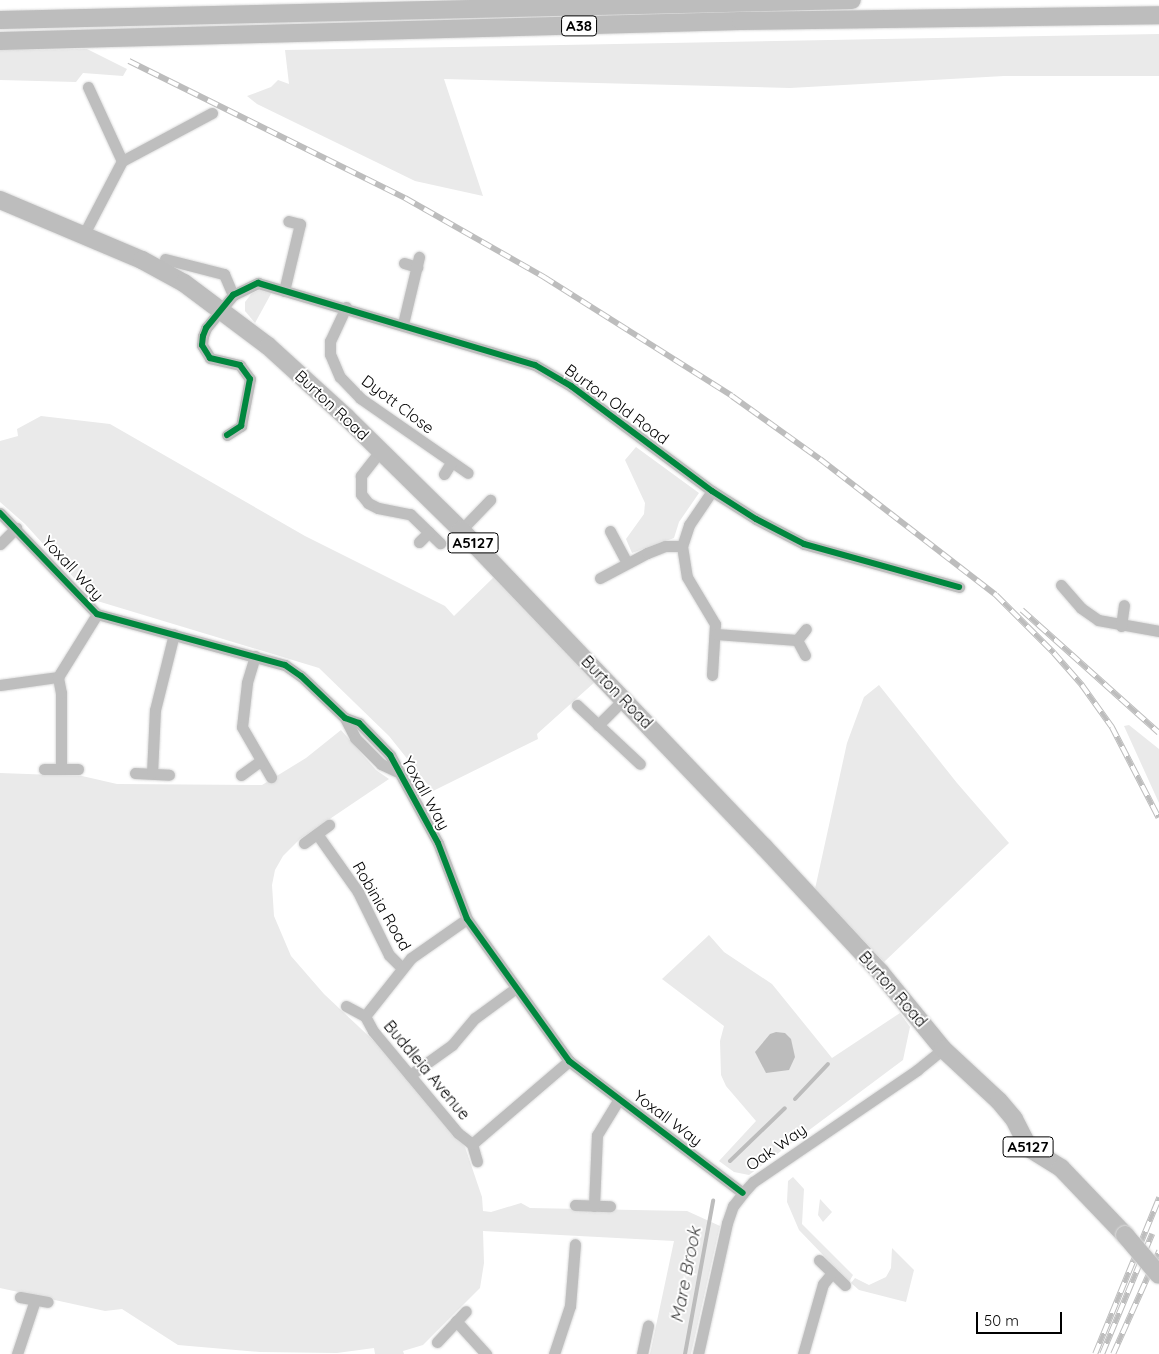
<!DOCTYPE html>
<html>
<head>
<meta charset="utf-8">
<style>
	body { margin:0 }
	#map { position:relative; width:1159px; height:1354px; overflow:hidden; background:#fff; font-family:Quicksand,sans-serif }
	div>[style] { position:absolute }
	.green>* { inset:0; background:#eaeaea }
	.water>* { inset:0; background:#bcbcbc }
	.stream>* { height:4px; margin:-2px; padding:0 2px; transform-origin:2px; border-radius:2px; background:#bcbcbc }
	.roads { filter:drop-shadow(0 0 1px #dbdbdb) drop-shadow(0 0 1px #dbdbdb) }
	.minor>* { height:11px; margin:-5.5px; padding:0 5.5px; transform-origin:5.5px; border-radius:5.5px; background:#bebebe }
	.highway>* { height:18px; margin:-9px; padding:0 9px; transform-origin:9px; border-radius:9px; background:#bdbdbd }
	.rail>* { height:5.5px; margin-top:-2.75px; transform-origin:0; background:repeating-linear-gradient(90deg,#fff 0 11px,#bdbdbd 0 22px); box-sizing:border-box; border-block:1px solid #bdbdbd }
	.bridges { filter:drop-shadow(0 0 1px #dbdbdb) drop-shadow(0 0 1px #dbdbdb) }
	.highway-bridge>* { height:18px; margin:-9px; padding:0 9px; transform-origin:9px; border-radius:9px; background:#bdbdbd }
	.cycleway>* { height:6px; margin:-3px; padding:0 3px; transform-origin:3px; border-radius:3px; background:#00873e }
	span { translate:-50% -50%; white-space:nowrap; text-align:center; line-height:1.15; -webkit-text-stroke:4px #fff; paint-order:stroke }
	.shield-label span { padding:1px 4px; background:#fff; border:1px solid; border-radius:4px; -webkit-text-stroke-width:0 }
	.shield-label { font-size:15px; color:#000; font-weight:700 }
	.street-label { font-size:16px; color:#000 }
	.water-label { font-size:18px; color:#414141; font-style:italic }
	.scale { position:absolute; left:976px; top:1312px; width:86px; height:22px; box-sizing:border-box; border:2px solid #000; border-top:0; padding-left:6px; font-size:15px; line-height:18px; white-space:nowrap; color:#000; -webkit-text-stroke:4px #fff; paint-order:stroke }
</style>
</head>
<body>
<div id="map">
	<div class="green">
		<div style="clip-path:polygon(1159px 34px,1159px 76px,1004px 76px,790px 88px,444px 79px,483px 196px,415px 181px,257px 104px,247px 96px,271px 87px,278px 80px,289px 84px,285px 50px)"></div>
		<div style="clip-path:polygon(87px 49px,127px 69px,123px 76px,83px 73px,76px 82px,0 80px,0 50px)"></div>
		<div style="clip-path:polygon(262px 289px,272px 292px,255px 323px,245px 311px,245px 302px,252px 293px)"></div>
		<div style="clip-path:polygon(41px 416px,110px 424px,305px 536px,445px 606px,454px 616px,494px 577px,596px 681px,537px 734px,538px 739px,433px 791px,389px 736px,319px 668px,94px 600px,25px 524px,0 502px,0 441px,18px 436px,17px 429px)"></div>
		<div style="clip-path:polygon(636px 447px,699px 493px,679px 522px,674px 538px,632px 553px,626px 539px,644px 514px,645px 503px,625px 460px)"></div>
		<div style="clip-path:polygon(879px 685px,957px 783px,1009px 843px,884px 962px,815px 889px,847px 743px,864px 697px)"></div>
		<div style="clip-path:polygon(1129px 725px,1159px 749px,1159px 803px,1124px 726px)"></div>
		<div style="clip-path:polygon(341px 730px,376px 770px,389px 779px,300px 839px,283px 856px,275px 870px,272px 885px,274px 916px,291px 956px,324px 994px,375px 1042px,465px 1147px,482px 1197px,483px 1211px,491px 1212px,521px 1203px,530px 1208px,687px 1211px,720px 1226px,691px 1354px,650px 1354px,674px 1241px,483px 1231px,484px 1263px,480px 1288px,423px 1345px,403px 1351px,404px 1354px,375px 1354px,374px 1348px,337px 1353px,260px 1352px,178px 1345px,122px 1309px,105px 1311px,0 1288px,0 773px,82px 776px,117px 784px,262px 785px,306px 758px)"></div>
		<div style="clip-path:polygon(709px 935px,724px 952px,772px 984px,832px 1058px,900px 1013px,910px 1027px,903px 1060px,749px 1175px,734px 1172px,719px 1161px,756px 1121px,726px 1086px,721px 1075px,720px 1041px,724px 1026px,662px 979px)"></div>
		<div style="clip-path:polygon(793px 1177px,804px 1189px,802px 1224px,853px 1275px,849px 1282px,799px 1230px,787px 1202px,788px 1181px)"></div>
		<div style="clip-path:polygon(820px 1199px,832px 1212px,823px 1222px,818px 1215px)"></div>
		<div style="clip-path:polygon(892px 1248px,914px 1270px,906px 1302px,859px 1290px,851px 1283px,855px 1278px,869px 1285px,886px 1277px,891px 1268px)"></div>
	</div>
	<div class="water">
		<div style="clip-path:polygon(776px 1032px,785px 1033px,791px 1039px,795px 1057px,789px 1070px,766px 1073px,755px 1052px,770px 1034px)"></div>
	</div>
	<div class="stream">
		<div style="left:795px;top:1099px;width:48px;rotate:-46.7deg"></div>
		<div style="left:730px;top:1161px;width:76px;rotate:-43.9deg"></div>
		<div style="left:685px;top:1354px;width:156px;rotate:-79.6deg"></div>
	</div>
	<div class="roads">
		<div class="minor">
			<div style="left:88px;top:87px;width:81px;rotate:65.3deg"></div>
			<div style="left:84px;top:234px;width:82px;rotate:-62.5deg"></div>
			<div style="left:122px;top:161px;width:102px;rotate:-28.1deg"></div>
			<div style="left:165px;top:259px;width:61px;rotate:14.3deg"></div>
			<div style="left:224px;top:274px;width:23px;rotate:67deg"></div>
			<div style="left:404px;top:263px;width:14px;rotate:17deg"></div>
			<div style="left:284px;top:291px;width:69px;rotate:-76.6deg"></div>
			<div style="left:300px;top:224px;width:12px;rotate:-166deg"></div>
			<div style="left:346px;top:307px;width:38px;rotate:115deg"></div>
			<div style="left:330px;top:341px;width:13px;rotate:90deg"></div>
			<div style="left:330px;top:354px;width:25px;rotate:67deg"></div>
			<div style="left:340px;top:377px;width:29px;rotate:46deg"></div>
			<div style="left:360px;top:398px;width:131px;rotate:34.8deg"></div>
			<div style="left:403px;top:324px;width:69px;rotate:-76.6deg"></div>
			<div style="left:227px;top:435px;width:17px;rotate:-33deg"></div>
			<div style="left:241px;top:426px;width:48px;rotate:-79.2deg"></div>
			<div style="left:250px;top:379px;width:17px;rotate:-126deg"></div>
			<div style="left:240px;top:365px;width:31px;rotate:-167deg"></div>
			<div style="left:210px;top:358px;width:15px;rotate:-122deg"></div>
			<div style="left:202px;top:345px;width:9px;rotate:-84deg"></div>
			<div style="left:203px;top:336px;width:9px;rotate:-69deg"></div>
			<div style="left:206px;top:328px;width:43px;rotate:-50.7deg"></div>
			<div style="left:233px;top:295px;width:28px;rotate:-26deg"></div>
			<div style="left:258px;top:283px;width:289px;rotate:16.5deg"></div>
			<div style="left:535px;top:365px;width:42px;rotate:30.3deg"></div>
			<div style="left:571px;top:386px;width:176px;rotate:36.7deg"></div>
			<div style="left:712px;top:491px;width:52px;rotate:32.5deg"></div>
			<div style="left:756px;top:519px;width:54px;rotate:27.5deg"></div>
			<div style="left:804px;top:544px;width:161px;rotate:15.5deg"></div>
			<div style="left:381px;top:450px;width:33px;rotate:128deg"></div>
			<div style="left:361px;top:476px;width:18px;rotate:90deg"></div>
			<div style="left:361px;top:494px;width:11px;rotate:52deg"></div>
			<div style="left:368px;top:503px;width:11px;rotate:27deg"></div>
			<div style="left:378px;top:508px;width:33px;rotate:11deg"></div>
			<div style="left:410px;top:514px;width:42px;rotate:44deg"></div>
			<div style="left:444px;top:474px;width:13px;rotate:-58deg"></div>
			<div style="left:712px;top:491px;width:41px;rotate:124.1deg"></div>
			<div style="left:689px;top:525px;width:22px;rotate:108deg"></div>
			<div style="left:682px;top:546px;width:31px;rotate:81deg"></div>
			<div style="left:687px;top:577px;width:55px;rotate:59.2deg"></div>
			<div style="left:715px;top:624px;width:51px;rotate:93.4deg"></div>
			<div style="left:0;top:513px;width:140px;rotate:46.2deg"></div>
			<div style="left:97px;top:614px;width:195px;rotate:15.2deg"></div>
			<div style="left:285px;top:665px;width:19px;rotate:35deg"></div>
			<div style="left:301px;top:676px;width:61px;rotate:43.7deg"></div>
			<div style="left:345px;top:718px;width:15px;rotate:20deg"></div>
			<div style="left:359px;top:723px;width:45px;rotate:45.9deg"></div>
			<div style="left:390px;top:755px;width:100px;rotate:61.4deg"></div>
			<div style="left:438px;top:843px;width:81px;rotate:69.1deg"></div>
			<div style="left:467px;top:919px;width:175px;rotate:54.3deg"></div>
			<div style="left:569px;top:1061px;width:218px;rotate:37.2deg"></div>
			<div style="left:461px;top:530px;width:42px;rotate:-46deg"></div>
			<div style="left:610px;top:531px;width:34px;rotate:62deg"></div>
			<div style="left:419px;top:542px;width:14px;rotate:-45deg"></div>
			<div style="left:0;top:544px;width:23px;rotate:-45deg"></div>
			<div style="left:600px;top:578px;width:53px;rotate:-28deg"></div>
			<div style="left:647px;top:553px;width:19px;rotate:-21deg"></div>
			<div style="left:665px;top:546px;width:17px"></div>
			<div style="left:1061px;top:585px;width:30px;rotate:49deg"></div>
			<div style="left:1081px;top:608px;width:21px;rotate:35deg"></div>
			<div style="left:1098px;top:620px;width:62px;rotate:10.2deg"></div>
			<div style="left:1121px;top:626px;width:21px;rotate:-82deg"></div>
			<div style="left:716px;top:634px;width:81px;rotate:4.2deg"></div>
			<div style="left:805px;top:655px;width:17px;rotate:-118deg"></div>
			<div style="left:797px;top:640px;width:14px;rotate:-51deg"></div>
			<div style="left:255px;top:656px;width:28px;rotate:107deg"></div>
			<div style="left:247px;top:683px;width:44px;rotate:96.5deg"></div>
			<div style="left:242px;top:727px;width:58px;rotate:59.9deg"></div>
			<div style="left:0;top:685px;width:59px;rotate:-7.9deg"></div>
			<div style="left:577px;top:705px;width:86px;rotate:43.1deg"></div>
			<div style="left:345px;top:718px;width:22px;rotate:63deg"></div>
			<div style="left:355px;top:738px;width:37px;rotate:45deg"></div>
			<div style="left:381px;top:764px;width:17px;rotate:25deg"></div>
			<div style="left:598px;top:725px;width:37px;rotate:-45deg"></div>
			<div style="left:44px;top:769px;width:34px"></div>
			<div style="left:61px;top:769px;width:76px;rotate:-90deg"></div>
			<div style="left:61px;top:693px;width:16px;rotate:-101deg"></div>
			<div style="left:58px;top:677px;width:74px;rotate:-58.2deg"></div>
			<div style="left:135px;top:773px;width:34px;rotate:3deg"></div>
			<div style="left:152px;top:773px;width:63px;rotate:-87.3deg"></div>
			<div style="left:155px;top:710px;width:78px;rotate:-76deg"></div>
			<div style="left:241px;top:775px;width:24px;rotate:-36deg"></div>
			<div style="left:317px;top:834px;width:71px;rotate:54.7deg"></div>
			<div style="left:358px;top:892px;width:70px;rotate:63.8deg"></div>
			<div style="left:389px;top:955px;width:18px;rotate:45deg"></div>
			<div style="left:304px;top:843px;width:31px;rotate:-36deg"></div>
			<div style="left:346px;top:1006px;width:21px;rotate:28deg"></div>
			<div style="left:365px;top:1016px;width:17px;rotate:62deg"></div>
			<div style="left:373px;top:1031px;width:133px;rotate:50.2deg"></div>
			<div style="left:458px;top:1133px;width:18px;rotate:38deg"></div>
			<div style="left:472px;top:1144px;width:18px;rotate:74deg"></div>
			<div style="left:365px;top:1016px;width:74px;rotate:-51.6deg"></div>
			<div style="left:411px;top:958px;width:68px;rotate:-34.9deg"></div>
			<div style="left:410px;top:1075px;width:52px;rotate:-35.5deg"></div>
			<div style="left:452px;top:1045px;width:35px;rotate:-50deg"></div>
			<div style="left:475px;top:1018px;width:51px;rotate:-36.2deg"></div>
			<div style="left:472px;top:1144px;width:128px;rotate:-40.6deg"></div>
			<div style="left:575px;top:1205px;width:35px;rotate:2deg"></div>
			<div style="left:594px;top:1206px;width:71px;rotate:-87.6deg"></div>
			<div style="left:597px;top:1135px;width:42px;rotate:-58.6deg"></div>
			<div style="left:819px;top:1260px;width:36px;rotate:44deg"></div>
			<div style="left:20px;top:1297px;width:28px;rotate:10deg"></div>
			<div style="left:456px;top:1321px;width:45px;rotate:47.7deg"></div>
			<div style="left:437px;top:1342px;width:42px;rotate:-46.9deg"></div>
			<div style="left:17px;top:1354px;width:57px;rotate:-71.6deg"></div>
			<div style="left:554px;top:1354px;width:51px;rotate:-71.6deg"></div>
			<div style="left:570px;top:1306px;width:62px;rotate:-85.4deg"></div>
			<div style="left:642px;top:1354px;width:29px;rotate:-78deg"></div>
			<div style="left:698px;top:1354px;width:134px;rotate:-77.5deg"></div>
			<div style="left:727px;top:1223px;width:18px;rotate:-71deg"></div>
			<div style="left:733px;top:1206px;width:16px;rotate:-52deg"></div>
			<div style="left:743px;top:1193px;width:15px;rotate:-48deg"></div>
			<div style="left:753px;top:1182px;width:199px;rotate:-34.3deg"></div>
			<div style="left:917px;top:1070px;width:33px;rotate:-39deg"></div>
			<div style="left:803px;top:1354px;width:73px;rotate:-74.1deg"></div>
			<div style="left:823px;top:1284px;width:14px;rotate:-51deg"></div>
		</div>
		<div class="highway">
			<div style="left:0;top:20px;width:852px;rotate:-1.34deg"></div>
			<div style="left:0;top:41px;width:741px;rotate:-1.55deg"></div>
			<div style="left:741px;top:21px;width:418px;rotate:-0.8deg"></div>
			<div style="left:0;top:200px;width:154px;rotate:22.9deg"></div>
			<div style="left:142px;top:260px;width:48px;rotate:28.7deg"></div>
			<div style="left:184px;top:283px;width:105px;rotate:36.9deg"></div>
			<div style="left:268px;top:346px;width:105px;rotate:42.3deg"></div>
			<div style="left:346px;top:417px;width:161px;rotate:44.5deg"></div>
			<div style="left:461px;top:530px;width:439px;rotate:46.3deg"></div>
			<div style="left:764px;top:847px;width:171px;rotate:47.1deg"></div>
			<div style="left:880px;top:972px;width:99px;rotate:50.7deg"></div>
			<div style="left:943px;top:1049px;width:76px;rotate:42.9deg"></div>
			<div style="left:999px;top:1101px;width:23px;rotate:50deg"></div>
			<div style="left:1014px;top:1119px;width:33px;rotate:63deg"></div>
			<div style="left:1029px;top:1148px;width:38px;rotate:32deg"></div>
			<div style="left:1061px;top:1168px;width:93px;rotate:46.3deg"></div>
		</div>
	</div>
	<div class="rail">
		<div style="left:129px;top:61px;width:308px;rotate:26.4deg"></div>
		<div style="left:405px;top:198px;width:160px;rotate:29.6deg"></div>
		<div style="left:544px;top:277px;width:222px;rotate:32.3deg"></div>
		<div style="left:732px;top:396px;width:108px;rotate:35.6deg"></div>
		<div style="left:820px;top:459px;width:222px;rotate:37.7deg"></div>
		<div style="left:996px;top:595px;width:82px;rotate:45deg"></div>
		<div style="left:1054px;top:653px;width:43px;rotate:48.8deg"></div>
		<div style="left:1082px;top:685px;width:52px;rotate:54.5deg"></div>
		<div style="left:1112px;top:727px;width:102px;rotate:62.7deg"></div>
		<div style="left:1022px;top:610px;width:184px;rotate:41.9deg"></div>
		<div style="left:1095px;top:1354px;width:169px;rotate:-67.7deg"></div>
		<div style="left:1102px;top:1354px;width:130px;rotate:-67.4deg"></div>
		<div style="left:1113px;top:1354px;width:113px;rotate:-65.9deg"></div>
	</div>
	<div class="bridges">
		<div class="highway-bridge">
			<div style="left:1125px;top:1235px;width:52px;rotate:49.6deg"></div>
		</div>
	</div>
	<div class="cycleway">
		<div style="left:227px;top:435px;width:17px;rotate:-33deg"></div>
		<div style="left:241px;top:426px;width:48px;rotate:-79.2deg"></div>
		<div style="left:250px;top:379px;width:17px;rotate:-126deg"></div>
		<div style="left:240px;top:365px;width:31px;rotate:-167deg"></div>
		<div style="left:210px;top:358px;width:15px;rotate:-122deg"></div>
		<div style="left:202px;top:345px;width:9px;rotate:-84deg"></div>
		<div style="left:203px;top:336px;width:9px;rotate:-69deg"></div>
		<div style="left:206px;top:328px;width:43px;rotate:-50.7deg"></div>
		<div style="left:233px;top:295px;width:28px;rotate:-26deg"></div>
		<div style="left:258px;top:283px;width:289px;rotate:16.5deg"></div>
		<div style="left:535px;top:365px;width:42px;rotate:30.3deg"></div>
		<div style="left:571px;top:386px;width:176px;rotate:36.7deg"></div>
		<div style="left:712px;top:491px;width:52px;rotate:32.5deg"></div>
		<div style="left:756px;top:519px;width:54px;rotate:27.5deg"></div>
		<div style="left:804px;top:544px;width:161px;rotate:15.5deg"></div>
		<div style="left:0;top:513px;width:140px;rotate:46.2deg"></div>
		<div style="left:97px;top:614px;width:195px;rotate:15.2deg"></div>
		<div style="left:285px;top:665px;width:19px;rotate:35deg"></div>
		<div style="left:301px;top:676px;width:61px;rotate:43.7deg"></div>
		<div style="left:345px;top:718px;width:15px;rotate:20deg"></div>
		<div style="left:359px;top:723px;width:45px;rotate:45.9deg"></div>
		<div style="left:390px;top:755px;width:100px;rotate:61.4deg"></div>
		<div style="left:438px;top:843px;width:81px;rotate:69.1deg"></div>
		<div style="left:467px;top:919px;width:175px;rotate:54.3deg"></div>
		<div style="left:569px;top:1061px;width:218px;rotate:37.2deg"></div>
	</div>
	<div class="shield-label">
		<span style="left:579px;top:26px">A38</span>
		<span style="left:473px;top:543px">A5127</span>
		<span style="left:1028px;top:1147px">A5127</span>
	</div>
	<div class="street-label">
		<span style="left:398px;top:404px;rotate:37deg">Dyott Close</span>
		<span style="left:617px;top:404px;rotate:36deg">Burton Old Road</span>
		<span style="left:332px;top:405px;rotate:43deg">Burton Road</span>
		<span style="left:73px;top:568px;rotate:47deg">Yoxall Way</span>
		<span style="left:617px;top:692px;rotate:46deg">Burton Road</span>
		<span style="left:426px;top:793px;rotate:61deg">Yoxall Way</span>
		<span style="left:382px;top:906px;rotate:60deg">Robinia Road</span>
		<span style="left:893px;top:989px;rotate:49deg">Burton Road</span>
		<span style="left:427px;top:1070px;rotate:50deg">Buddleia Avenue</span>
		<span style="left:668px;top:1118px;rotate:37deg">Yoxall Way</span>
		<span style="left:776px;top:1147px;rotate:-35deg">Oak Way</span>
	</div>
	<div class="water-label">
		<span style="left:686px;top:1275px;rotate:-79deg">Mare Brook</span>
	</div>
	<div class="scale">50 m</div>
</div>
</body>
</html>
